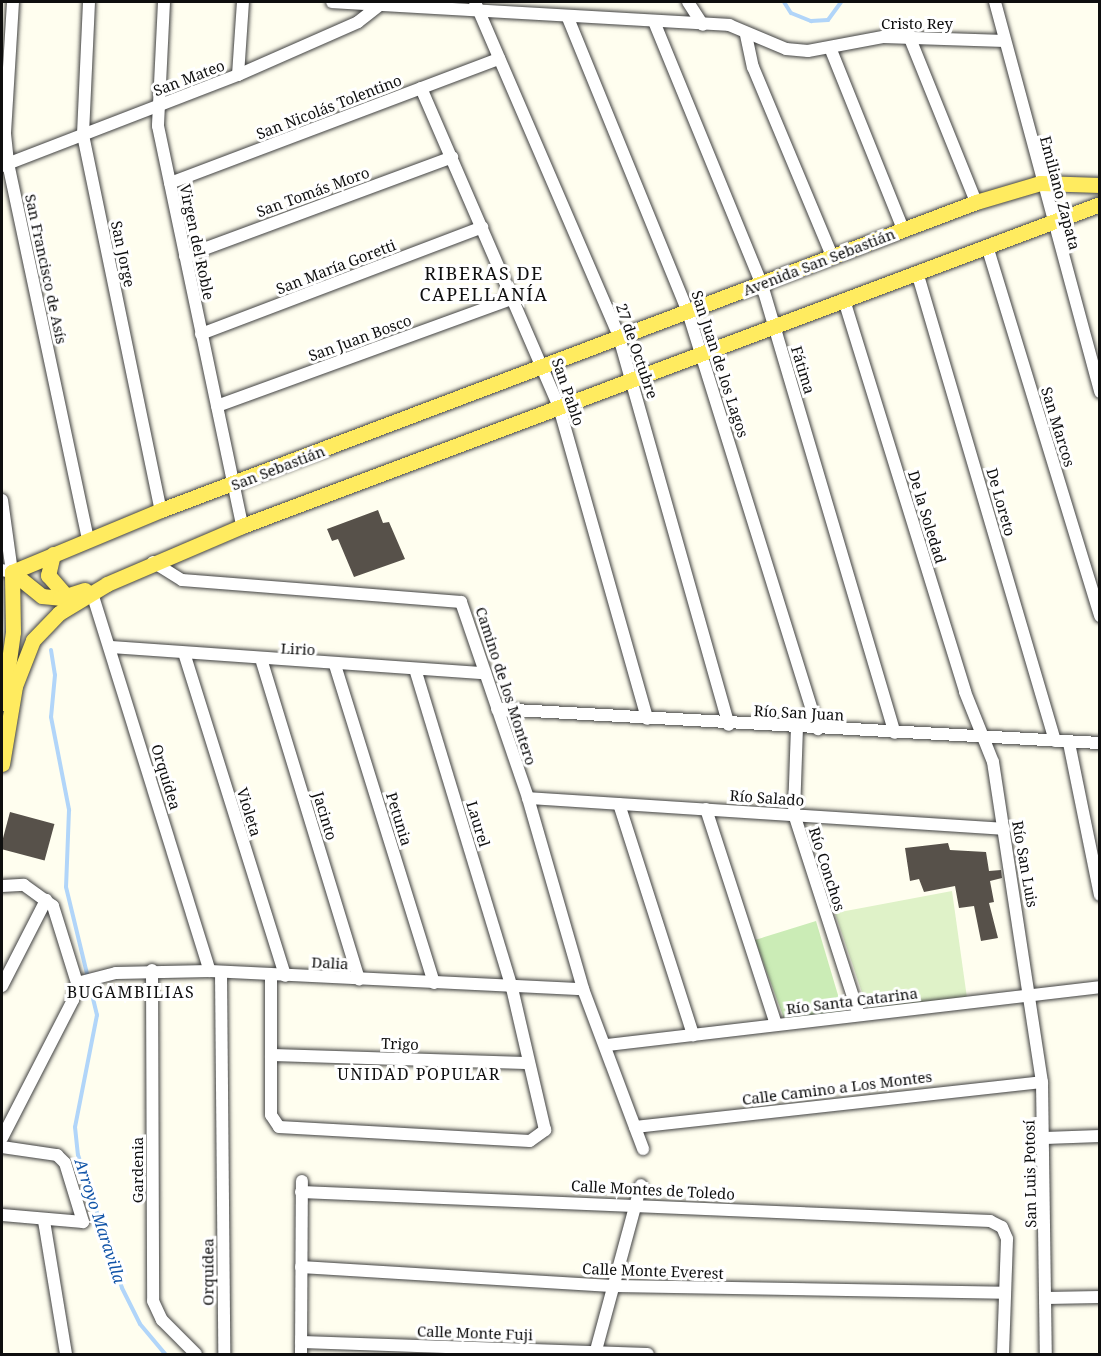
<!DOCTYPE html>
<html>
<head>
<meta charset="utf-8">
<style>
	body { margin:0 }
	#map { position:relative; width:1101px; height:1356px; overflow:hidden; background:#fffeef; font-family:"Noto Serif",serif }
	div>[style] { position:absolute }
	.green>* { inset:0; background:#cbecb6 }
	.pitch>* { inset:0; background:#dff2c8 }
	.stream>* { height:4px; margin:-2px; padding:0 2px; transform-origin:2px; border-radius:2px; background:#b1d5f9 }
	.building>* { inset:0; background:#57514a; transform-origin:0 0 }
	.roads { filter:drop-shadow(0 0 2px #414141) drop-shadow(0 0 2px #414141) }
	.minor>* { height:12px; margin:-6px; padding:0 6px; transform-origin:6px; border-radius:6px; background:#fff }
	.major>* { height:15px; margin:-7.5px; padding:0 7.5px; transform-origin:7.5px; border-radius:7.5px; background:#ffeb5f }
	span { translate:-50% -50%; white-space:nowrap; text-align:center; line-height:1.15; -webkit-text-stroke:6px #fff; paint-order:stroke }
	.street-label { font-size:15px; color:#0e0e0e }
	.neighbourhood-label { font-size:16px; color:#0e0e0e; letter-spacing:1.5px }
	.water-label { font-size:16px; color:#1053a7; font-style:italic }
	.quarter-label { font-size:18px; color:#0e0e0e; letter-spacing:1.5px }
	.frame { position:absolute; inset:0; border:3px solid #0e0e0e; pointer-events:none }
</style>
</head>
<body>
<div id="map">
	<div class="green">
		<div style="clip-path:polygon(816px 921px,843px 1012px,785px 1021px,755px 940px)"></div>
	</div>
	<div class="pitch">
		<div style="clip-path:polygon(952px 891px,967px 998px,868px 1010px,835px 913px)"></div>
	</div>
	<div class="stream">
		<div style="left:784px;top:2px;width:13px;rotate:58deg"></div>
		<div style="left:791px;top:13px;width:22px;rotate:22deg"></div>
		<div style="left:811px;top:21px;width:17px;rotate:-3deg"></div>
		<div style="left:828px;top:20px;width:22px;rotate:-54deg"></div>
		<div style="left:51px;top:650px;width:25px;rotate:81deg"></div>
		<div style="left:55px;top:675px;width:42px;rotate:95.4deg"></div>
		<div style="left:51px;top:717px;width:95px;rotate:79deg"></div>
		<div style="left:69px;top:810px;width:77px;rotate:92.2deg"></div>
		<div style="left:66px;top:887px;width:132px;rotate:76.4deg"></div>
		<div style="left:97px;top:1015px;width:114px;rotate:101.1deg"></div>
		<div style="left:75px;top:1127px;width:28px;rotate:84deg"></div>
		<div style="left:78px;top:1155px;width:140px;rotate:71.7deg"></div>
		<div style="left:122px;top:1288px;width:40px;rotate:63.4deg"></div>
		<div style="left:140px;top:1324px;width:39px;rotate:50deg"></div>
	</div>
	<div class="building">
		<div style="clip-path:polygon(378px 510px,383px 523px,389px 522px,405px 559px,354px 577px,338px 539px,332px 541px,327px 529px)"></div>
		<div style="left:10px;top:812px;width:46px;height:38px;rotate:15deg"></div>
		<div style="clip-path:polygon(948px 843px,950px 850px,986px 852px,989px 871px,1001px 870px,1002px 878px,990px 881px,994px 902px,989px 903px,998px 938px,981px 941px,974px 906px,959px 908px,955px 886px,924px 892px,919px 879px,910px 881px,905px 848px)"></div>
	</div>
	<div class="roads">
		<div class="minor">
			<div style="left:13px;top:2px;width:132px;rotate:93.5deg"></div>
			<div style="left:5px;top:134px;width:29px;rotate:84deg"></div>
			<div style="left:8px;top:163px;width:385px;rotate:78deg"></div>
			<div style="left:89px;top:2px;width:133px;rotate:92.6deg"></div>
			<div style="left:83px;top:135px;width:383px;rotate:78.3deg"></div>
			<div style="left:164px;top:2px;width:124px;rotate:92.8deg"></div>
			<div style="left:158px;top:126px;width:409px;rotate:78.1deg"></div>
			<div style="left:332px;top:2px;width:398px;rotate:3.3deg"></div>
			<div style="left:729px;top:25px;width:62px;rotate:22.8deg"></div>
			<div style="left:786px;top:49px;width:22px;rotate:5deg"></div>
			<div style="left:808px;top:51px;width:76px;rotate:-10.6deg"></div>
			<div style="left:883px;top:37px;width:122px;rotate:1.9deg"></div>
			<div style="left:475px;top:2px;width:365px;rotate:66.7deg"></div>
			<div style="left:619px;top:337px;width:403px;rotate:74.2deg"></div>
			<div style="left:688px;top:2px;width:27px;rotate:57deg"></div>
			<div style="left:995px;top:2px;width:404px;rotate:74.9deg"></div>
			<div style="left:568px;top:18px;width:318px;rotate:67.8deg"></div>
			<div style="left:688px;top:312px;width:437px;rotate:72.7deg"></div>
			<div style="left:655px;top:24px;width:282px;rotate:67.7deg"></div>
			<div style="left:762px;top:285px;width:467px;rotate:73.5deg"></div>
			<div style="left:746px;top:35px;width:33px;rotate:78deg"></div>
			<div style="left:753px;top:67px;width:205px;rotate:67.3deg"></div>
			<div style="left:909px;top:36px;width:179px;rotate:68deg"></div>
			<div style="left:831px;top:50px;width:193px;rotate:68.1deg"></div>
			<div style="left:238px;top:75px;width:73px;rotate:-86.1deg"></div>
			<div style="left:421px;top:88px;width:348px;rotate:66.6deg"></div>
			<div style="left:559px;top:407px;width:324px;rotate:74.2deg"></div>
			<div style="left:2px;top:166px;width:253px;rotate:-21.1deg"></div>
			<div style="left:238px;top:75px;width:131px;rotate:-23.8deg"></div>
			<div style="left:358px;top:22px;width:28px;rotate:-38deg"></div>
			<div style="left:170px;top:183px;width:352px;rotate:-20.7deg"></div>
			<div style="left:987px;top:246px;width:387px;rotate:73deg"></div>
			<div style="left:185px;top:256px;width:285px;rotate:-20.3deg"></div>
			<div style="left:917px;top:272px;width:489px;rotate:73.6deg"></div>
			<div style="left:844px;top:300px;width:410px;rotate:72.8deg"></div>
			<div style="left:965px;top:692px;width:75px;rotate:68.2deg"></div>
			<div style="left:993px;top:762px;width:324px;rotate:81.3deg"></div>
			<div style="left:1042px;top:1082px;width:272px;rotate:89.2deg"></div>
			<div style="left:201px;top:334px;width:301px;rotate:-20.8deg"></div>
			<div style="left:217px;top:406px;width:315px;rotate:-20deg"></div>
			<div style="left:2px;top:500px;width:73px;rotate:82.1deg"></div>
			<div style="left:12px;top:572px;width:10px;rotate:-169deg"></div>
			<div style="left:153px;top:562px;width:34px;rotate:32deg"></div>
			<div style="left:182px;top:580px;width:280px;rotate:4.5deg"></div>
			<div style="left:461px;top:602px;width:207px;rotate:71.1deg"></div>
			<div style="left:528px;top:798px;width:199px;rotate:73.9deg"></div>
			<div style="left:583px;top:989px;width:171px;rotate:69.4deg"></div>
			<div style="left:92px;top:593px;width:396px;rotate:72.7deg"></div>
			<div style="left:110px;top:647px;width:376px;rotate:4deg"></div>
			<div style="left:185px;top:656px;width:335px;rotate:72.6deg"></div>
			<div style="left:262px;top:662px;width:332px;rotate:73deg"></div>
			<div style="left:335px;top:665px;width:333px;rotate:72.7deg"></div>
			<div style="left:497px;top:709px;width:604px;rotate:3.23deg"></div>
			<div style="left:797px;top:727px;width:87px;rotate:92deg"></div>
			<div style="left:794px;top:814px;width:211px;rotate:72.1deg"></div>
			<div style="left:1069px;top:743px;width:155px;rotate:78.5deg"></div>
			<div style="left:528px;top:798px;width:477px;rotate:3.7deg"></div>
			<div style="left:619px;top:804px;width:243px;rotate:72.2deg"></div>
			<div style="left:706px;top:809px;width:227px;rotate:72deg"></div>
			<div style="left:2px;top:886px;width:22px;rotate:-3deg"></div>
			<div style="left:24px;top:885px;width:36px;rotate:36deg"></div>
			<div style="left:53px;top:906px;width:81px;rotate:72.7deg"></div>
			<div style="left:77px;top:983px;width:17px;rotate:103deg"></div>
			<div style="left:73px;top:1000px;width:155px;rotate:117.2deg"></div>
			<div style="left:152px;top:970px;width:331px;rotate:89.8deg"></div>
			<div style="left:153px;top:1301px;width:21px;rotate:65deg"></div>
			<div style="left:162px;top:1320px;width:48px;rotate:45deg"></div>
			<div style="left:221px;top:973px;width:381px;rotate:89.5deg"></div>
			<div style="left:271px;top:977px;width:138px;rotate:90deg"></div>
			<div style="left:271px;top:1115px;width:14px;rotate:56deg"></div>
			<div style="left:279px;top:1127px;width:251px;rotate:3.2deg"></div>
			<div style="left:530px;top:1141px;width:19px;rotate:-36deg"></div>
			<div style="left:545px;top:1130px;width:146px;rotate:-103.1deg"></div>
			<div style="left:512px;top:988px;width:333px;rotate:-106.9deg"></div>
			<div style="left:77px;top:983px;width:40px;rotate:-14.4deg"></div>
			<div style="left:116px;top:973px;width:94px;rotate:-1.2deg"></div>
			<div style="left:210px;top:971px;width:373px;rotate:2.8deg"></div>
			<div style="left:2px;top:986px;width:97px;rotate:-62.9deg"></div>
			<div style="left:607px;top:1045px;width:496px;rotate:-6.7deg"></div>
			<div style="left:271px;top:1055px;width:256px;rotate:1.8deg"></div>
			<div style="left:635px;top:1127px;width:409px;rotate:-6.3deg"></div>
			<div style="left:1045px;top:1138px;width:55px;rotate:-2.1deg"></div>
			<div style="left:2px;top:1147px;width:56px;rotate:8.3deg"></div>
			<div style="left:57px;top:1155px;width:11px;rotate:45deg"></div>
			<div style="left:65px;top:1163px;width:62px;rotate:73deg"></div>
			<div style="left:83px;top:1222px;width:81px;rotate:-175.1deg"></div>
			<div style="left:301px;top:1192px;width:690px;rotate:2.41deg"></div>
			<div style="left:990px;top:1221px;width:13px;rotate:27deg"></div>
			<div style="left:1002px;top:1227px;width:13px;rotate:67deg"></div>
			<div style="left:1007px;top:1239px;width:115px;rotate:92deg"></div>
			<div style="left:44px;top:1221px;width:135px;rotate:80.6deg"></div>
			<div style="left:301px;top:1267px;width:315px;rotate:3.5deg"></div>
			<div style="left:615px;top:1286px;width:389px;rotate:1deg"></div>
			<div style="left:1046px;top:1298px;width:54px;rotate:-1.1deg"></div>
			<div style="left:301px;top:1342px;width:347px;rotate:2deg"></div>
			<div style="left:301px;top:1354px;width:173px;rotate:-89.7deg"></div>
			<div style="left:595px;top:1354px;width:175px;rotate:-74.8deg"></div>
		</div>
		<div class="major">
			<div style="left:53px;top:554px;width:22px;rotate:103deg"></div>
			<div style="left:48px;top:575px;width:28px;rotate:49deg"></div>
			<div style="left:12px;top:572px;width:161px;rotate:-22.6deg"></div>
			<div style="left:161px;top:510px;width:871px;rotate:-20.7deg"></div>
			<div style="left:976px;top:202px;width:67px;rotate:-16.5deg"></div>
			<div style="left:1040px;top:183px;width:60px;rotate:1.9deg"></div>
			<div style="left:12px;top:572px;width:38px;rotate:39deg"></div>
			<div style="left:42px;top:596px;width:18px;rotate:6deg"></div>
			<div style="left:60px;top:598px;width:26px;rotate:-18deg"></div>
			<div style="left:3px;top:703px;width:72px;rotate:-82deg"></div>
			<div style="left:13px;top:632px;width:60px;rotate:-91deg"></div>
			<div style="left:2px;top:764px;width:79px;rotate:-80.5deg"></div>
			<div style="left:15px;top:686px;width:49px;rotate:-68.6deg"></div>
			<div style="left:33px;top:640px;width:37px;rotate:-46deg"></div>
			<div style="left:59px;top:613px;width:56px;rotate:-31.1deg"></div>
			<div style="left:107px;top:584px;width:147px;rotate:-23.2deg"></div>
			<div style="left:242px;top:526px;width:916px;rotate:-20.57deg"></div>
		</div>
	</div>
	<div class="street-label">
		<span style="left:917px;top:24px">Cristo Rey</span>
		<span style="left:189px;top:78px;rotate:-21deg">San Mateo</span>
		<span style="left:329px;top:107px;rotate:-21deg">San Nicolás Tolentino</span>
		<span style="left:313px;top:192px;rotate:-20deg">San Tomás Moro</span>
		<span style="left:1060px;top:193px;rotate:75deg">Emiliano Zapata</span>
		<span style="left:197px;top:242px;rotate:78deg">Virgen del Roble</span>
		<span style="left:123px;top:254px;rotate:78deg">San Jorge</span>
		<span style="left:819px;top:262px;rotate:-21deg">Avenida San Sebastián</span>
		<span style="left:336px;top:267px;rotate:-21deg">San María Goretti</span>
		<span style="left:46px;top:269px;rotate:78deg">San Francisco de Asís</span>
		<span style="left:360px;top:338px;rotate:-20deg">San Juan Bosco</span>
		<span style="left:637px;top:351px;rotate:71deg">27 de Octubre</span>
		<span style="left:720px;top:364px;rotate:72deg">San Juan de los Lagos</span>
		<span style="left:803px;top:370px;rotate:73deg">Fátima</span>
		<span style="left:568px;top:392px;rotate:71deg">San Pablo</span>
		<span style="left:1058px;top:427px;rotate:73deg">San Marcos</span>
		<span style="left:278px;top:468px;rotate:-21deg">San Sebastián</span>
		<span style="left:1001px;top:502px;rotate:74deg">De Loreto</span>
		<span style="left:927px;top:517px;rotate:73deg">De la Soledad</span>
		<span style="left:298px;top:649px;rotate:3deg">Lirio</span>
		<span style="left:506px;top:686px;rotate:72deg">Camino de los Montero</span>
		<span style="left:799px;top:713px;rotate:3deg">Río San Juan</span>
		<span style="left:166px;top:777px;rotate:73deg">Orquídea</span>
		<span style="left:767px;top:798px;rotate:4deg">Río Salado</span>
		<span style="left:249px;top:812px;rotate:73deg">Violeta</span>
		<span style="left:325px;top:816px;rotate:73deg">Jacinto</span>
		<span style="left:399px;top:819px;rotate:73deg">Petunia</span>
		<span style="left:478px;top:824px;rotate:73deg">Laurel</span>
		<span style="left:1025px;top:864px;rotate:80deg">Río San Luis</span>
		<span style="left:827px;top:869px;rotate:72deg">Río Conchos</span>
		<span style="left:330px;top:963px;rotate:3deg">Dalia</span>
		<span style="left:852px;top:1001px;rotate:-7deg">Río Santa Catarina</span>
		<span style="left:400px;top:1044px;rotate:2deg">Trigo</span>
		<span style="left:837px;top:1088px;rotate:-7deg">Calle Camino a Los Montes</span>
		<span style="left:138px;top:1170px;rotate:-90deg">Gardenia</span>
		<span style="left:1030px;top:1174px;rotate:-91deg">San Luis Potosí</span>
		<span style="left:653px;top:1190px;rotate:3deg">Calle Montes de Toledo</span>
		<span style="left:653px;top:1271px;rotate:2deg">Calle Monte Everest</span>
		<span style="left:208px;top:1272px;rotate:-90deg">Orquídea</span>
		<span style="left:475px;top:1333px;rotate:2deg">Calle Monte Fuji</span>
	</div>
	<div class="neighbourhood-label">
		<span style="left:131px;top:992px">BUGAMBILIAS</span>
		<span style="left:419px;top:1074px">UNIDAD POPULAR</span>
	</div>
	<div class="water-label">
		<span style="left:100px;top:1221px;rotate:72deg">Arroyo Maravilla</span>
	</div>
	<div class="quarter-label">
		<span style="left:484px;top:284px">RIBERAS DE<br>CAPELLANÍA</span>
	</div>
	<div class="frame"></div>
</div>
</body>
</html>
